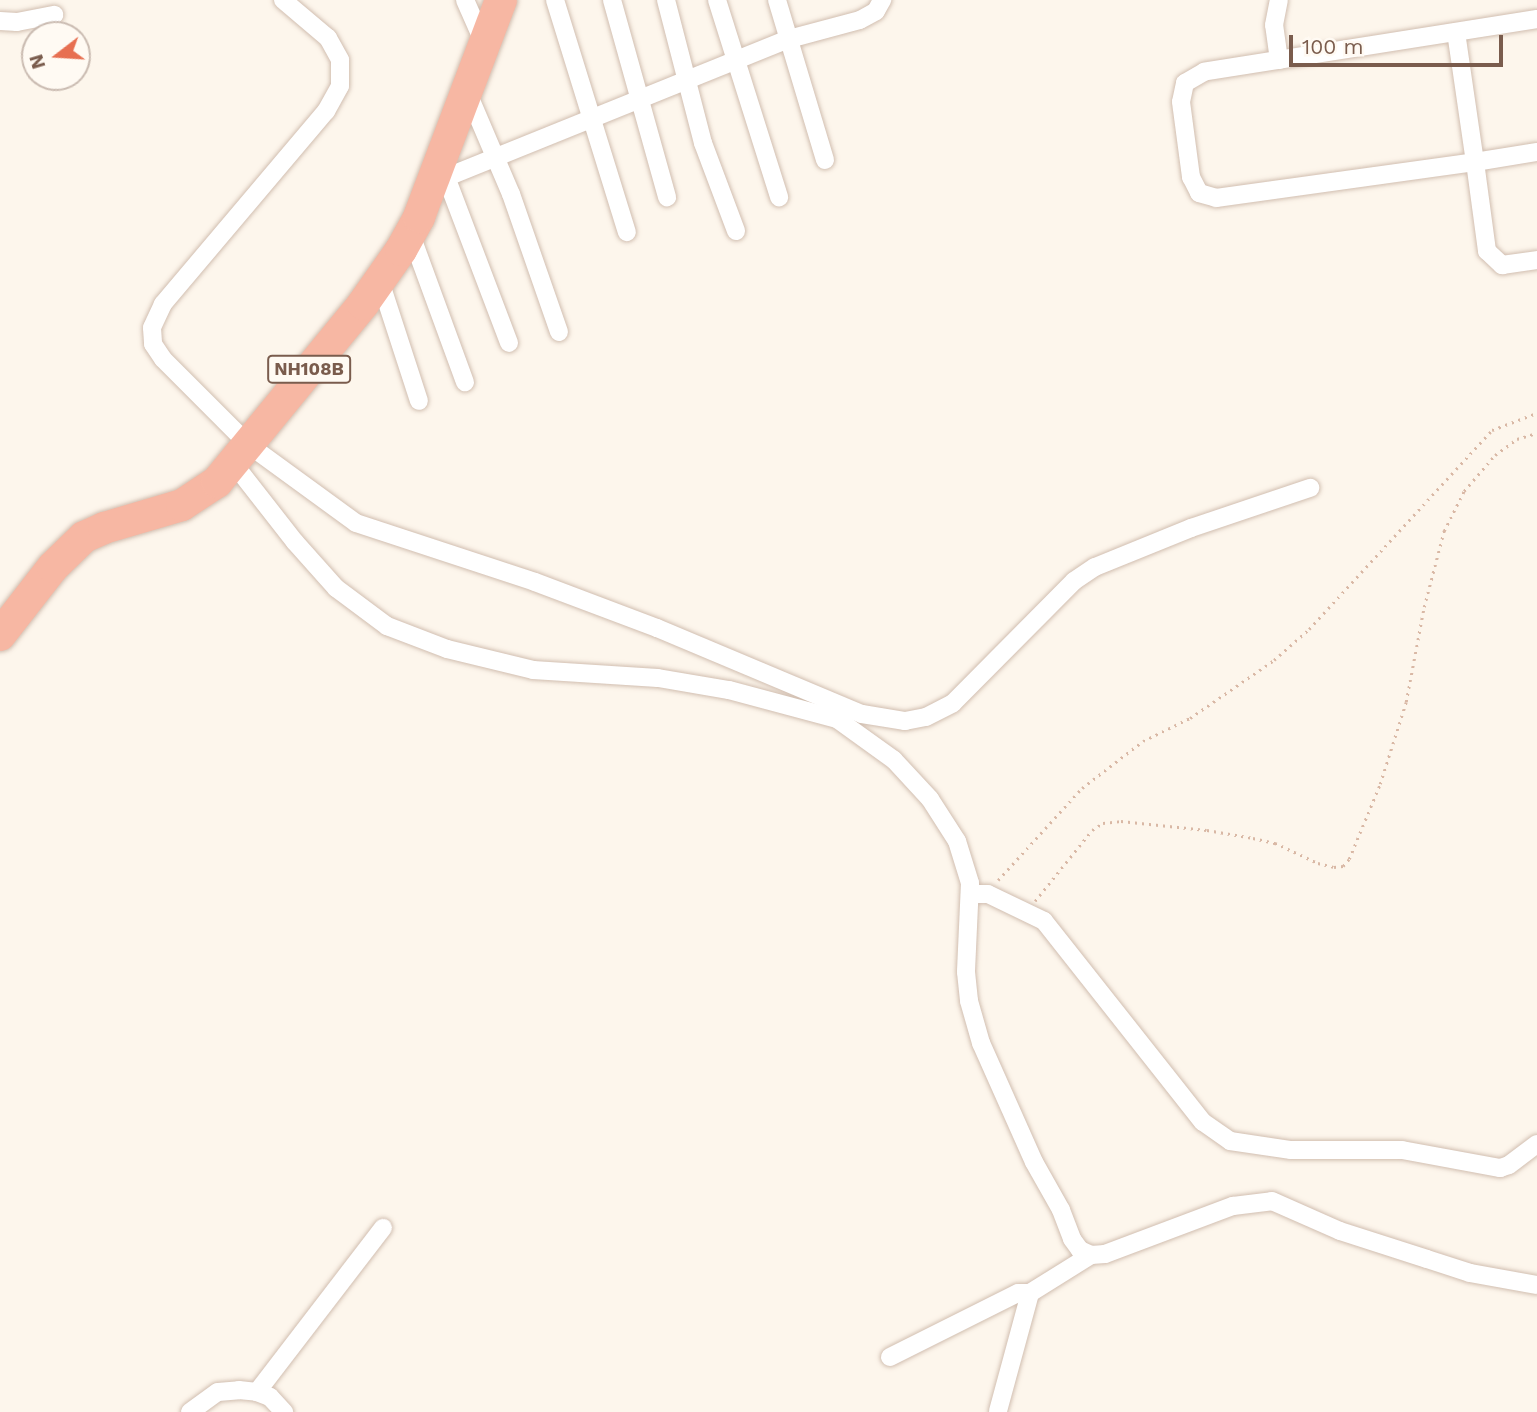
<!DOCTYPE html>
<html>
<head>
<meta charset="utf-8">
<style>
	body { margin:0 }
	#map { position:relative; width:1537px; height:1412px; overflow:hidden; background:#fdf6ec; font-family:"Work Sans",sans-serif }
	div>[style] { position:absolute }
	.path>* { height:2.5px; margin-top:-1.25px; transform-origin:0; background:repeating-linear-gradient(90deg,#d9b8a5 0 2px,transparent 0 7px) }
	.roads { filter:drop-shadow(0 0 2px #d1beb0) drop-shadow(0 0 2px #d1beb0) }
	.street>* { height:18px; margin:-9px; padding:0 9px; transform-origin:9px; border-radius:9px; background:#fff }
	.highway>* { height:32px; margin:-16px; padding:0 16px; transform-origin:16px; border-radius:16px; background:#f7b7a3 }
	span { translate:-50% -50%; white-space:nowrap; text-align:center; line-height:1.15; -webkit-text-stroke:7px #fffaf3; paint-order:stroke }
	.shield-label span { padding:2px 5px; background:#fffaf3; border:2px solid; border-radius:5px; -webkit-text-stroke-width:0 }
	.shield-label { font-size:18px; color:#7a5c4d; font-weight:700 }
	.north { position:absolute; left:21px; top:21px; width:70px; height:70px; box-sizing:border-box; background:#fffaf3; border:2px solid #cabbb1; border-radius:50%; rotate:253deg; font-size:19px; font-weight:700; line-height:28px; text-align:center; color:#7a5c4d }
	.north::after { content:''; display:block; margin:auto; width:24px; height:32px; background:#e76f51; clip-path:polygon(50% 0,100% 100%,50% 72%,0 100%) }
	.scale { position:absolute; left:1289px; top:35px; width:214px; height:32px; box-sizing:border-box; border:4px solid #7a5c4d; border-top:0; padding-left:9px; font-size:21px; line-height:24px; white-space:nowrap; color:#7a5c4d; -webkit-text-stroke:5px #fffaf3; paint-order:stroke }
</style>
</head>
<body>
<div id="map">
	<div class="path">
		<div style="left:998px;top:880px;width:125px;rotate:-47.6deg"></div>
		<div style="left:1082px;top:788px;width:77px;rotate:-37.6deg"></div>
		<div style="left:1143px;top:741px;width:52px;rotate:-26.1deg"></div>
		<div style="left:1190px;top:718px;width:102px;rotate:-34.6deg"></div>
		<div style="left:1274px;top:660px;width:47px;rotate:-41.5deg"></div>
		<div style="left:1309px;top:629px;width:270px;rotate:-47.4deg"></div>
		<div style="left:1492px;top:430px;width:48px;rotate:-20.7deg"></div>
		<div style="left:1035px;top:901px;width:91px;rotate:-51.2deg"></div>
		<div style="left:1092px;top:830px;width:13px;rotate:-32deg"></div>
		<div style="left:1103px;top:823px;width:18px;rotate:-6deg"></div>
		<div style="left:1121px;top:821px;width:86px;rotate:6deg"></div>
		<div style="left:1207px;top:830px;width:47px;rotate:9.9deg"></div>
		<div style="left:1253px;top:838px;width:23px;rotate:13deg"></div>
		<div style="left:1275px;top:843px;width:47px;rotate:24.9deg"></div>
		<div style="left:1318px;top:863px;width:16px;rotate:14deg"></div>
		<div style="left:1334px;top:867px;width:9px;rotate:-6deg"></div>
		<div style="left:1343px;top:866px;width:9px;rotate:-49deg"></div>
		<div style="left:1349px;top:859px;width:81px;rotate:-67.5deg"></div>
		<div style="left:1380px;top:784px;width:86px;rotate:-72.4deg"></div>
		<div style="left:1406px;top:702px;width:97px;rotate:-79.3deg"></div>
		<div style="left:1424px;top:607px;width:79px;rotate:-75.3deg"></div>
		<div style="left:1444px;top:531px;width:45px;rotate:-63.4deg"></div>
		<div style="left:1464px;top:491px;width:48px;rotate:-49.3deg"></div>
		<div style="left:1495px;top:455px;width:27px;rotate:-36deg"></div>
		<div style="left:1517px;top:439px;width:21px;rotate:-17deg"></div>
	</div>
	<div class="roads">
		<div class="street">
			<div style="left:283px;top:0;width:59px;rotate:40.2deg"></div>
			<div style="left:328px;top:38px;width:25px;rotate:61deg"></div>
			<div style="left:340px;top:60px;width:26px;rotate:90deg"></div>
			<div style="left:340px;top:86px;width:29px;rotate:119deg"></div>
			<div style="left:326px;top:111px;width:253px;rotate:130.2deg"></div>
			<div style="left:163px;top:304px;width:26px;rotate:115deg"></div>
			<div style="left:152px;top:328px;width:16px;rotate:86deg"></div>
			<div style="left:153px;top:344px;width:18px;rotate:56deg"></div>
			<div style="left:163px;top:359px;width:122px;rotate:45deg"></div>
			<div style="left:249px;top:445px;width:132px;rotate:36.1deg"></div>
			<div style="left:356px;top:523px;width:188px;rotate:18.2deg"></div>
			<div style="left:535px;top:582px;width:130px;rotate:20.7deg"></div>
			<div style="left:657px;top:628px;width:222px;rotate:22.8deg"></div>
			<div style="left:862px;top:714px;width:44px;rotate:9.2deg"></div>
			<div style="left:905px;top:721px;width:21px;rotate:-11deg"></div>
			<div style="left:926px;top:717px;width:30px;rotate:-27deg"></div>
			<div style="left:953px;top:703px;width:172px;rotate:-45.2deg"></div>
			<div style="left:1074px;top:581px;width:25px;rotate:-34deg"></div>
			<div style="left:1095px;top:567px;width:104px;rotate:-22.1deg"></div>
			<div style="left:1191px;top:528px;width:126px;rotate:-18.6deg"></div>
			<div style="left:465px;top:0;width:47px;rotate:66.2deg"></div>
			<div style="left:555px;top:0;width:243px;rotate:72.8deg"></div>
			<div style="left:612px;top:0;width:205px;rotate:74.4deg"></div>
			<div style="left:666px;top:0;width:148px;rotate:75.5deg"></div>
			<div style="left:703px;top:143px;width:94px;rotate:69.4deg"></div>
			<div style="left:717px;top:0;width:207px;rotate:72.5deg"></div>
			<div style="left:777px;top:0;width:167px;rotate:73.3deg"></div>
			<div style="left:1537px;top:19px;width:337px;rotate:171deg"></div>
			<div style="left:1204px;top:72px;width:22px;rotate:150deg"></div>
			<div style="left:1185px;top:83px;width:19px;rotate:102deg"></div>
			<div style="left:1181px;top:102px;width:76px;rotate:82.4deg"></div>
			<div style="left:1191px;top:177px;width:18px;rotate:63deg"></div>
			<div style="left:1199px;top:193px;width:18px;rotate:16deg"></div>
			<div style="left:1216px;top:198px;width:261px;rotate:-7.9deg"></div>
			<div style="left:1475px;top:162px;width:90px;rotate:82.3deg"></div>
			<div style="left:1487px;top:251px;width:21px;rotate:43deg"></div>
			<div style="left:1502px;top:265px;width:35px;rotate:-8deg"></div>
			<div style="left:0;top:21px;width:17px;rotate:3deg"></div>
			<div style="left:17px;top:22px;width:38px;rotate:-11deg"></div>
			<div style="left:1456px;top:32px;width:131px;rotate:81.7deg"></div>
			<div style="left:1475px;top:162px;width:63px;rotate:-9.2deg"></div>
			<div style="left:1279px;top:60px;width:35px;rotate:-98deg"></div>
			<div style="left:1274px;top:25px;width:25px;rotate:-79deg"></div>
			<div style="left:467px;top:91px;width:112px;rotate:66.9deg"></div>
			<div style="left:511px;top:194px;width:146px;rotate:70.8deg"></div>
			<div style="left:443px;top:169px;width:186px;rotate:69.2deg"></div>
			<div style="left:447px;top:177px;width:369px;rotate:-22deg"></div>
			<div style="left:789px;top:39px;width:73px;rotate:-15deg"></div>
			<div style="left:860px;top:20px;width:18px;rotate:-29deg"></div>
			<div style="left:876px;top:11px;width:13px;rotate:-61deg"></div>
			<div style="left:410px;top:232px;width:160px;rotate:69.9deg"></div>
			<div style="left:380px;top:281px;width:126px;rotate:72deg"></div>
			<div style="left:234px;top:464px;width:99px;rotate:52deg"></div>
			<div style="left:295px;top:542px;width:62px;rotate:48.3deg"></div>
			<div style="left:336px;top:588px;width:64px;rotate:36.7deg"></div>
			<div style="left:387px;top:626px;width:64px;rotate:21deg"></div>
			<div style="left:447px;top:649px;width:89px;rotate:13.7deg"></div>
			<div style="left:533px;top:670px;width:125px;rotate:3.7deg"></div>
			<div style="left:658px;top:678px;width:72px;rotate:9.6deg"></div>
			<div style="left:729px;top:690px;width:112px;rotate:15deg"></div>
			<div style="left:837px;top:719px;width:70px;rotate:35.7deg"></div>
			<div style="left:894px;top:760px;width:53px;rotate:47.3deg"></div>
			<div style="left:930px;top:799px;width:50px;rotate:57.3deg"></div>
			<div style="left:957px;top:841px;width:44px;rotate:72.8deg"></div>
			<div style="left:970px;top:883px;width:89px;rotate:92.6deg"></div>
			<div style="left:966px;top:972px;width:29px;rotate:84deg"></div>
			<div style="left:969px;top:1001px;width:44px;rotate:74.1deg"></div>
			<div style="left:981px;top:1043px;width:130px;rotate:66deg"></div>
			<div style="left:1034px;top:1162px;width:55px;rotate:60.6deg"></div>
			<div style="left:1061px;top:1210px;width:31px;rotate:69deg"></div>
			<div style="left:1072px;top:1239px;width:14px;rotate:54deg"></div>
			<div style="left:1080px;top:1250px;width:12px;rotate:24deg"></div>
			<div style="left:1091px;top:1255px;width:14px;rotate:-4deg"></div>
			<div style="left:1105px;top:1254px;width:137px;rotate:-20.6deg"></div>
			<div style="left:1233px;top:1206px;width:39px;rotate:-7deg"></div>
			<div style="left:1272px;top:1201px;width:74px;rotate:23.8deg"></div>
			<div style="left:1340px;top:1231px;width:91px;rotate:17.8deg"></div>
			<div style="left:1427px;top:1259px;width:45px;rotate:18deg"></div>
			<div style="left:1470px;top:1273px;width:68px;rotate:10.2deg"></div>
			<div style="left:970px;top:894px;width:18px"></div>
			<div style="left:988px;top:894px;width:62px;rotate:25.7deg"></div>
			<div style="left:1044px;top:921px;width:256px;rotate:51.7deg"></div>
			<div style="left:1203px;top:1122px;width:33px;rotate:35deg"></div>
			<div style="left:1230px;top:1141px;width:62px;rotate:8.4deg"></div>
			<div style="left:1291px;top:1150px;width:111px"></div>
			<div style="left:1402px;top:1150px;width:100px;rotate:10.4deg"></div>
			<div style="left:1500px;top:1168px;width:9px;rotate:-18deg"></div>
			<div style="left:1509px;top:1165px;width:35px;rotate:-37deg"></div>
			<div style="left:890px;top:1357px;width:143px;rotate:-26.6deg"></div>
			<div style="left:1018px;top:1293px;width:12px"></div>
			<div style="left:257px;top:1392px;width:207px;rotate:-52.5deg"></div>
			<div style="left:998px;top:1411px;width:122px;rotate:-74.8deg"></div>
			<div style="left:1030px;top:1293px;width:72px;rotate:-31.9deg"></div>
			<div style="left:190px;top:1412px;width:34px;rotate:-36deg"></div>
			<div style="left:218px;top:1392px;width:21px;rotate:-5deg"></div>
			<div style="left:239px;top:1390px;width:18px;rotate:6deg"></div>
			<div style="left:257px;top:1392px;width:14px;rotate:21deg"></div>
			<div style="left:270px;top:1397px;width:21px;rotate:47deg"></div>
		</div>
		<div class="highway">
			<div style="left:0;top:635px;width:86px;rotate:-52.1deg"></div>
			<div style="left:53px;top:567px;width:43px;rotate:-44.1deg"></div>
			<div style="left:84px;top:537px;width:22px;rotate:-24deg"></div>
			<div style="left:104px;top:528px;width:81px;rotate:-16.4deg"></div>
			<div style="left:182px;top:505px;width:42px;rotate:-33.3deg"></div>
			<div style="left:217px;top:482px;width:230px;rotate:-50.6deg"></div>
			<div style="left:363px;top:304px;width:66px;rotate:-54.9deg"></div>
			<div style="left:401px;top:250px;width:38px;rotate:-61deg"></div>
			<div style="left:419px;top:217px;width:232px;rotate:-69.3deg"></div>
		</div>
	</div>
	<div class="shield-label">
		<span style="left:309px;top:369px">NH108B</span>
	</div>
	<div class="north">N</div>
	<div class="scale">100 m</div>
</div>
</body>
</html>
